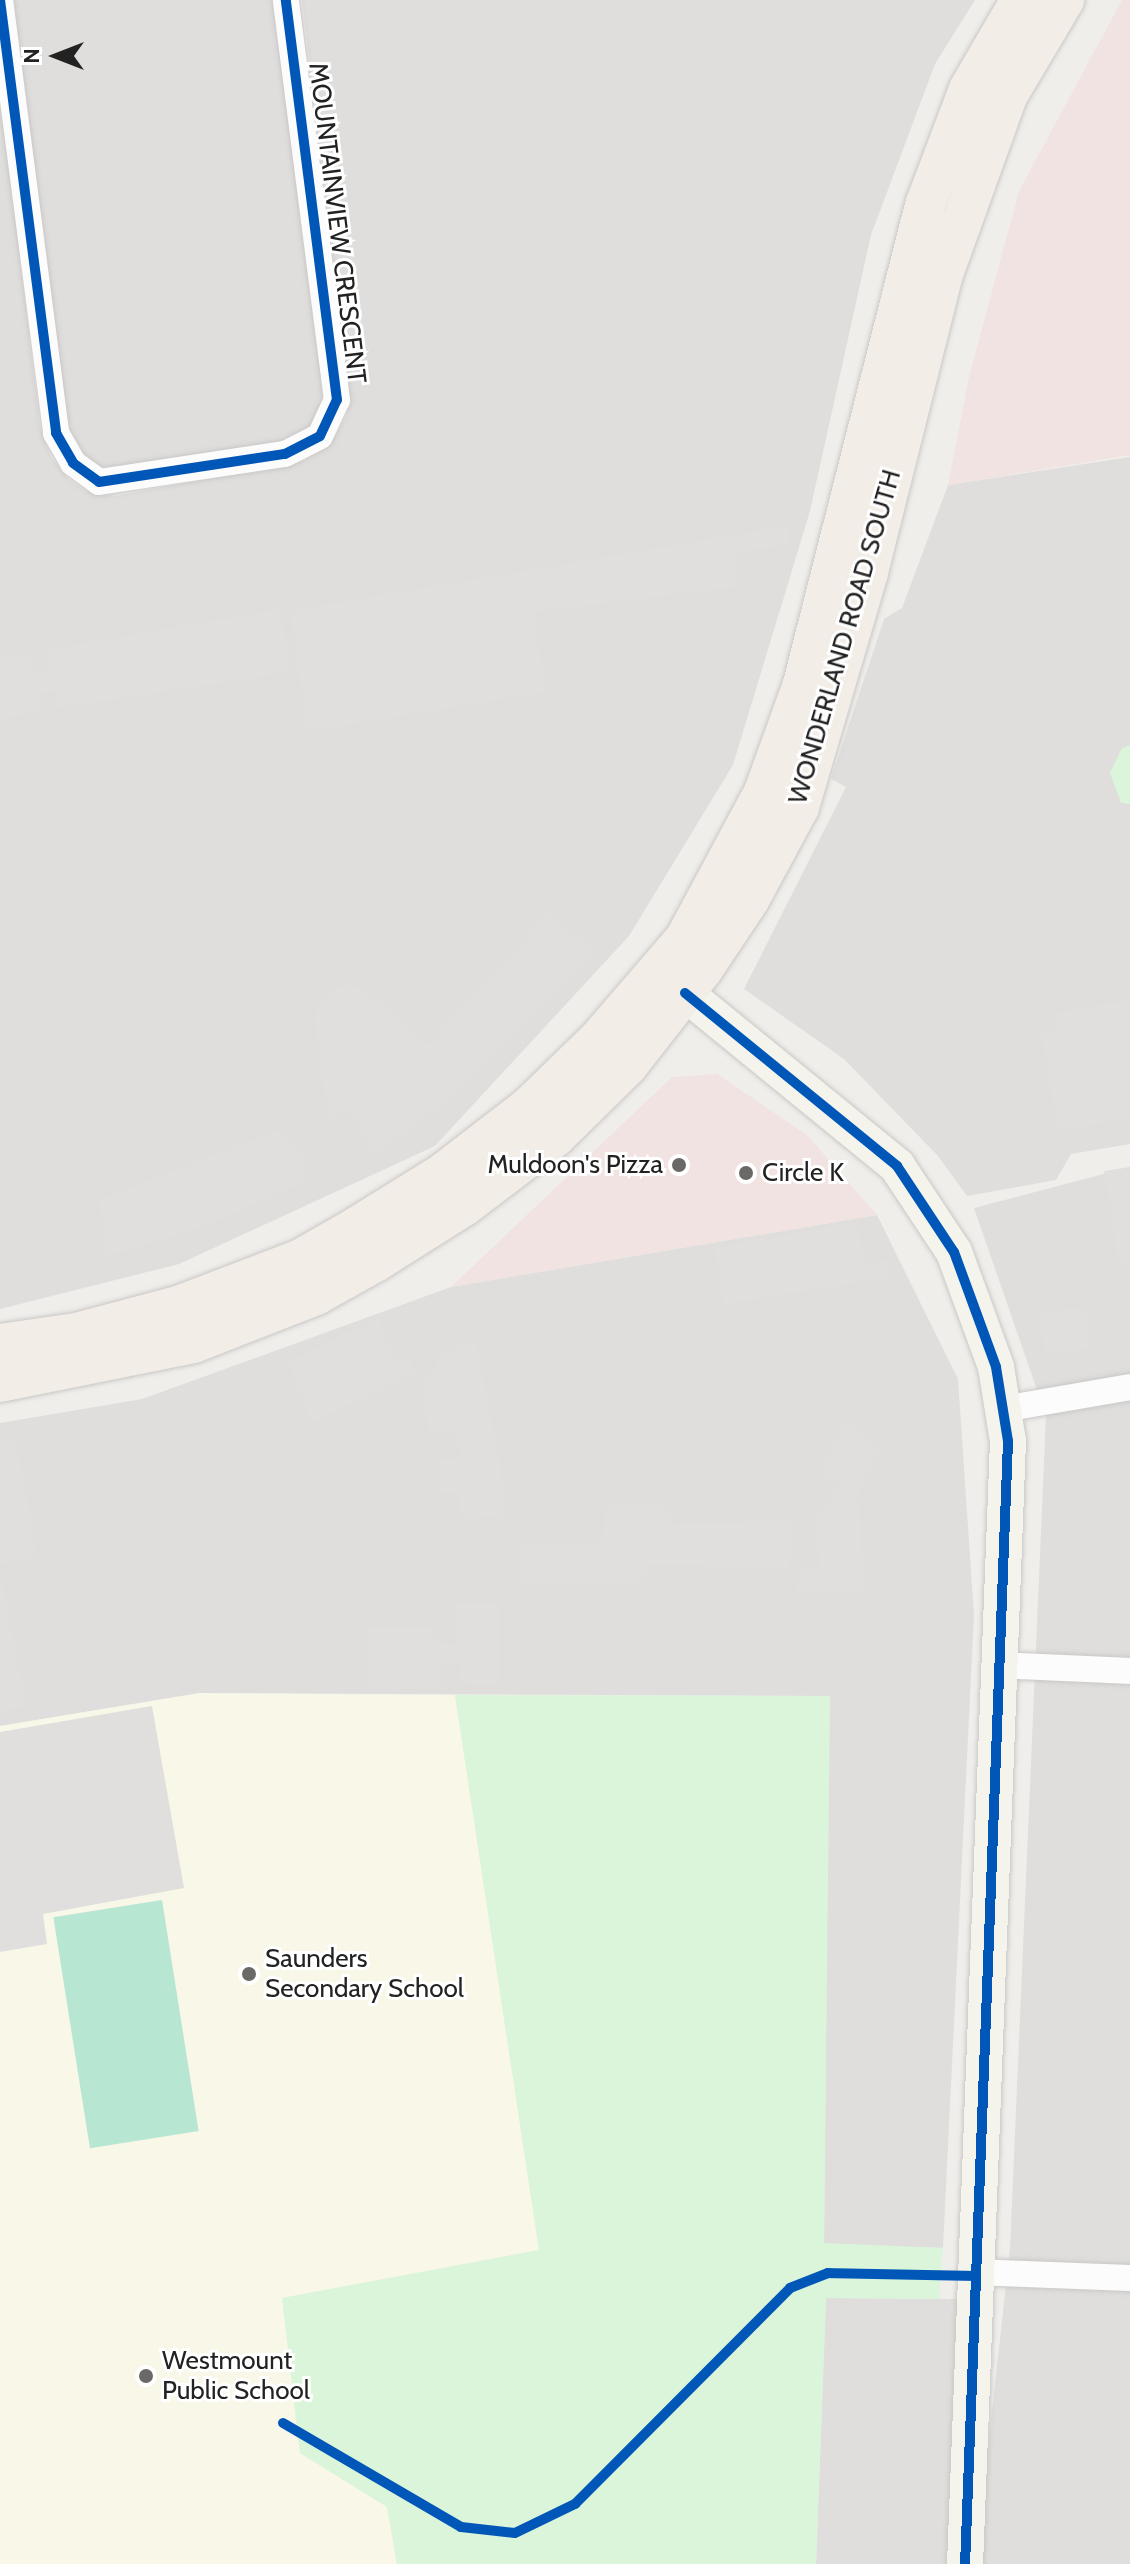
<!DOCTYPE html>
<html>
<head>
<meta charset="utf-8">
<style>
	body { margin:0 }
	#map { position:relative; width:1130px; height:2564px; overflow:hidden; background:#f0eeeb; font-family:Cabin,sans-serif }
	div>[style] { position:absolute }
	.residential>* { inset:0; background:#dfdedc }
	.commercial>* { inset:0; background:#f1e3e1 }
	.education>* { inset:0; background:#f8f7e8 }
	.park>* { inset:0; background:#daf5da }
	.pitch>* { inset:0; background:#b7e6d2; transform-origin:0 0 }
	.parking>* { inset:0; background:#e0dfde; transform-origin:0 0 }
	.roads { filter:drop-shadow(0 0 2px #c9c8c7) drop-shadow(0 0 2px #c9c8c7) }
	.street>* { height:26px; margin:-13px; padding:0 13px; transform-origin:13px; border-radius:13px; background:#fdfcfc }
	.secondary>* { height:36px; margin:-18px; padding:0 18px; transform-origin:18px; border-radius:18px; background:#f4f4ed }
	.primary>* { height:40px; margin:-20px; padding:0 20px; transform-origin:20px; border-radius:20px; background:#f3ede7 }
	.cycleway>* { height:10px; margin:-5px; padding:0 5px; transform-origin:5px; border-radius:5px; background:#0057b8 }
	.dots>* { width:22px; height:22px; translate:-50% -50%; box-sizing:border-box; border:4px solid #fff; border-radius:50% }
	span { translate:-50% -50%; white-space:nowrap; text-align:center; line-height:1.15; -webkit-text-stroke:6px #fff; paint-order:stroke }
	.street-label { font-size:26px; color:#222 }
	.poi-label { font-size:26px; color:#222 }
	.right { translate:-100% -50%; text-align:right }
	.left { translate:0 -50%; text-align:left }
	.north { position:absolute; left:16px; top:16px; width:80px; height:80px; -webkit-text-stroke:6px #fff; paint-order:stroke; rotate:270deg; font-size:22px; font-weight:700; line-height:32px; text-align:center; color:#222 }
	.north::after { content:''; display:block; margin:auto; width:28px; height:36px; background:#222; clip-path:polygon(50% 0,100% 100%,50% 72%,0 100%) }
</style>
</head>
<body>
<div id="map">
	<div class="residential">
		<div style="clip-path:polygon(14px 0,275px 0,323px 383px,321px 413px,306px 433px,278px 444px,115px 468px,94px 465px,78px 453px,67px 431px)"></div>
		<div style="clip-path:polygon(302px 0,975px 0,935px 64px,871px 235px,810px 511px,733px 765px,629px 936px,435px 1146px,179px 1264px,0 1309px,0 92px,40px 427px,51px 457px,68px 479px,86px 491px,116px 496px,304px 461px,334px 438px,347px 415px,349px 385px)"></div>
		<div style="clip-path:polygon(1130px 457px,1130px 1144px,1071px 1154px,1056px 1180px,967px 1196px,938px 1156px,844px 1059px,744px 989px,846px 787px,831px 779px,884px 619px,902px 608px,948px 485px)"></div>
		<div style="clip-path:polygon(1130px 1167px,1130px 2564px,981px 2564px,984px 2484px,1010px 2248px,1046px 1416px,974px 1208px)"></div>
		<div style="clip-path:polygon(877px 1215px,958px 1379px,974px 1615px,943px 2248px,824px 2244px,829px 1696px,200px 1693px,0 1726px,0 1423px,142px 1399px,451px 1287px)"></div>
		<div style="clip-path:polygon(826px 2298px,957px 2299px,961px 2308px,953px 2564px,816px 2564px)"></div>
	</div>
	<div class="commercial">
		<div style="clip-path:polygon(1122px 0,1130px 0,1130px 455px,948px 485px,969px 377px,1019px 191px)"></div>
		<div style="clip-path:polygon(717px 1074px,807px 1135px,877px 1215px,451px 1287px,672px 1077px)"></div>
	</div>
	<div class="education">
		<div style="clip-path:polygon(200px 1693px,455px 1695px,539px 2250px,283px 2298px,300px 2453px,387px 2507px,397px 2564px,0 2564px,0 1726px)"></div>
	</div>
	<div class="park">
		<div style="clip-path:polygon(1130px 745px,1130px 804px,1121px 803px,1110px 773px,1122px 748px)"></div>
		<div style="clip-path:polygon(455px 1695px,830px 1696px,824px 2243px,943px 2248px,939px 2299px,826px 2298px,816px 2564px,397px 2564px,387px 2507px,300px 2453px,282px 2298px,539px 2250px)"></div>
	</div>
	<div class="pitch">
		<div style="left:162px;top:1900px;width:234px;height:110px;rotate:81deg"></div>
	</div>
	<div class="parking">
		<div style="clip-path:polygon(788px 526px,789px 545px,737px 551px,736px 587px,533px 612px,546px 692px,307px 732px,290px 611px)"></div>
		<div style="clip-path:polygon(280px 609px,291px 672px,57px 708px,56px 691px,38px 693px,41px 711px,0 719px,0 659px,29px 654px,34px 673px,49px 669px,46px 650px)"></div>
		<div style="clip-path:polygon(549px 913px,595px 952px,456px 1096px,373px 1154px,351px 1109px,328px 1120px,315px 1018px,320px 1001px,330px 990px,346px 985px,364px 989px,428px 1045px)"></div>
		<div style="clip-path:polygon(1130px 1000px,1130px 1118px,1059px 1131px,1041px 1034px,1057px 1031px,1055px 1013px)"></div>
		<div style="clip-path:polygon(278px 1130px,301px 1154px,309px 1180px,203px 1227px,106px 1256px,99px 1200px)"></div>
		<div style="clip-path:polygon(1130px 1167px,1130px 1263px,1119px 1264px,1104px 1171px)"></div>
		<div style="clip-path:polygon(857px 1222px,865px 1264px,889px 1260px,891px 1277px,724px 1304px,715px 1248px)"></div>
		<div style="left:1085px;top:1307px;width:42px;height:46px;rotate:82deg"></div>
		<div style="clip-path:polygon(379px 1318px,395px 1364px,409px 1358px,415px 1373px,311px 1423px,289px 1362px)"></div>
		<div style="clip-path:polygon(475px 1339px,501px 1469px,503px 1517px,458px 1518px,460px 1493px,439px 1493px,438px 1459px,462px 1458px,453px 1427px,430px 1434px,420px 1380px,439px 1371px,434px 1359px)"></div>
		<div style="clip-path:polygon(849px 1417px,881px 1449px,858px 1493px,864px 1589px,797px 1593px,798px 1566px,819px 1568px,817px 1514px,840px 1485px,819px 1473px)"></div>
		<div style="clip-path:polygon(16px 1439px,37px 1556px,0 1564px,0 1442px)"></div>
		<div style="clip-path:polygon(606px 1504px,669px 1506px,671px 1524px,793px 1521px,789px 1569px,651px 1564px,634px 1585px,519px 1583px,518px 1544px,603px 1542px)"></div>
		<div style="clip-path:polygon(0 1574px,26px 1706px,0 1711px)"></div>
		<div style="clip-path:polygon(456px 1604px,500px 1604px,499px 1686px,459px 1683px,461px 1664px,441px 1665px,441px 1686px,367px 1686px,367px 1627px,433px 1628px,433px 1642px,458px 1645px)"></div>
		<div style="clip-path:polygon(152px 1706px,184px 1888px,43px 1914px,47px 1944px,0 1952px,0 1732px)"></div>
	</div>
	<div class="roads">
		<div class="street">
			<div style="left:0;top:0;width:437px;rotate:82.6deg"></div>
			<div style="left:56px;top:433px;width:34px;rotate:60deg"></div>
			<div style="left:73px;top:463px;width:32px;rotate:36deg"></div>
			<div style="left:99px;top:482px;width:188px;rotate:-8.6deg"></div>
			<div style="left:285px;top:454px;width:39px;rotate:-27deg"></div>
			<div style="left:320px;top:436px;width:40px;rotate:-65deg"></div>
			<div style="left:337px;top:400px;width:403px;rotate:-97.3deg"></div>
			<div style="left:1003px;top:1409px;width:129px;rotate:-9.8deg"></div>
			<div style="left:998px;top:1665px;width:132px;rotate:2.6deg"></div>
			<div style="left:973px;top:2272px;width:157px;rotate:2.2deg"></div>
		</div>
		<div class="secondary">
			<div style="left:685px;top:993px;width:274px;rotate:39.2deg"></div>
			<div style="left:897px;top:1166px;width:103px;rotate:56.5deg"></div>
			<div style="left:954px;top:1252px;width:122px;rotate:69.9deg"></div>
			<div style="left:996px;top:1367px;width:75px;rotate:80.8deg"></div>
			<div style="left:1008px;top:1441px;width:1124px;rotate:92.19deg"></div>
		</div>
		<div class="primary">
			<div style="left:0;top:1344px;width:77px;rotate:-8.2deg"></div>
			<div style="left:76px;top:1333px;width:109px;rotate:-14.9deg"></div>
			<div style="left:181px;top:1305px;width:126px;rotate:-20.9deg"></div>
			<div style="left:299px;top:1260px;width:64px;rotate:-29.7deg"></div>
			<div style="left:355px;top:1228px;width:102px;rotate:-31.8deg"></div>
			<div style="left:442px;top:1174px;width:110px;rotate:-37.6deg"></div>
			<div style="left:529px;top:1107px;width:98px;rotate:-44.2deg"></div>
			<div style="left:599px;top:1039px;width:132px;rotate:-49.3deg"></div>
			<div style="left:685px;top:939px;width:167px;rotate:-61.7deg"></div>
			<div style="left:764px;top:792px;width:115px;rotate:-70.1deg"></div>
			<div style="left:803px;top:684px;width:496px;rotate:-75.7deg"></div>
			<div style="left:926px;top:203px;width:122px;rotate:-69.3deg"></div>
			<div style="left:969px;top:89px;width:103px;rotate:-59.7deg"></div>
			<div style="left:0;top:1382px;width:197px;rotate:-11.4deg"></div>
			<div style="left:193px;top:1343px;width:132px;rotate:-21.3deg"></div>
			<div style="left:316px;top:1295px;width:68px;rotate:-29.2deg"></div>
			<div style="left:375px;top:1262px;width:105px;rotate:-32.2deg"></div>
			<div style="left:464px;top:1206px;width:114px;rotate:-37.2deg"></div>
			<div style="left:555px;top:1137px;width:103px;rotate:-44.6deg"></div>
			<div style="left:628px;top:1065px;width:122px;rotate:-52deg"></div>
			<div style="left:703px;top:969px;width:83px;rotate:-56.3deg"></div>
			<div style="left:749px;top:900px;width:106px;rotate:-61.7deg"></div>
			<div style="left:799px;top:807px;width:245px;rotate:-73.6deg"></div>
			<div style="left:868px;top:572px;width:304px;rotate:-75.9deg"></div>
			<div style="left:942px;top:277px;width:192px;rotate:-70.2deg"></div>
			<div style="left:1007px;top:96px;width:112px;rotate:-59.3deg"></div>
		</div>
	</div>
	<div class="cycleway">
		<div style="left:0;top:0;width:437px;rotate:82.6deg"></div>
		<div style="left:56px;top:433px;width:34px;rotate:60deg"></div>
		<div style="left:73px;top:463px;width:32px;rotate:36deg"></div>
		<div style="left:99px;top:482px;width:188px;rotate:-8.6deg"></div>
		<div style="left:285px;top:454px;width:39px;rotate:-27deg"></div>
		<div style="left:320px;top:436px;width:40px;rotate:-65deg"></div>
		<div style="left:337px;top:400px;width:403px;rotate:-97.3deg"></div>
		<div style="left:685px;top:993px;width:274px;rotate:39.2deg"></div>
		<div style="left:897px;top:1166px;width:103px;rotate:56.5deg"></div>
		<div style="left:954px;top:1252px;width:122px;rotate:69.9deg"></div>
		<div style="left:996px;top:1367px;width:75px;rotate:80.8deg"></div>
		<div style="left:1008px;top:1441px;width:1124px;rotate:92.19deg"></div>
		<div style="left:283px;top:2423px;width:206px;rotate:30.3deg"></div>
		<div style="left:461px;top:2527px;width:54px;rotate:6.3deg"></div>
		<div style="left:515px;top:2533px;width:67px;rotate:-25.8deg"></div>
		<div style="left:575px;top:2504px;width:305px;rotate:-45.1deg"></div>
		<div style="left:790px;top:2288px;width:41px;rotate:-21.5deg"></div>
		<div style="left:828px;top:2273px;width:144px;rotate:1.2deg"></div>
	</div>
	<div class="dots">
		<div style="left:679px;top:1165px;background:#6a6968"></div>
		<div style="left:746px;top:1173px;background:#6a6968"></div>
		<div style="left:249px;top:1974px;background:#6a6968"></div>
		<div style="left:146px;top:2376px;background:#6a6968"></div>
	</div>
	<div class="street-label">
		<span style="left:337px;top:223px;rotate:83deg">MOUNTAINVIEW CRESCENT</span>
		<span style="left:845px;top:637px;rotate:-74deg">WONDERLAND ROAD SOUTH</span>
	</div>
	<div class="poi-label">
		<span class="right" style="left:663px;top:1165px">Muldoon's Pizza</span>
		<span class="left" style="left:762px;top:1173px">Circle K</span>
		<span class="left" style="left:265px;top:1974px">Saunders<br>Secondary School</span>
		<span class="left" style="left:162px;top:2376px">Westmount<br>Public School</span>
	</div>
	<div class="north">N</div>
</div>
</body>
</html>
